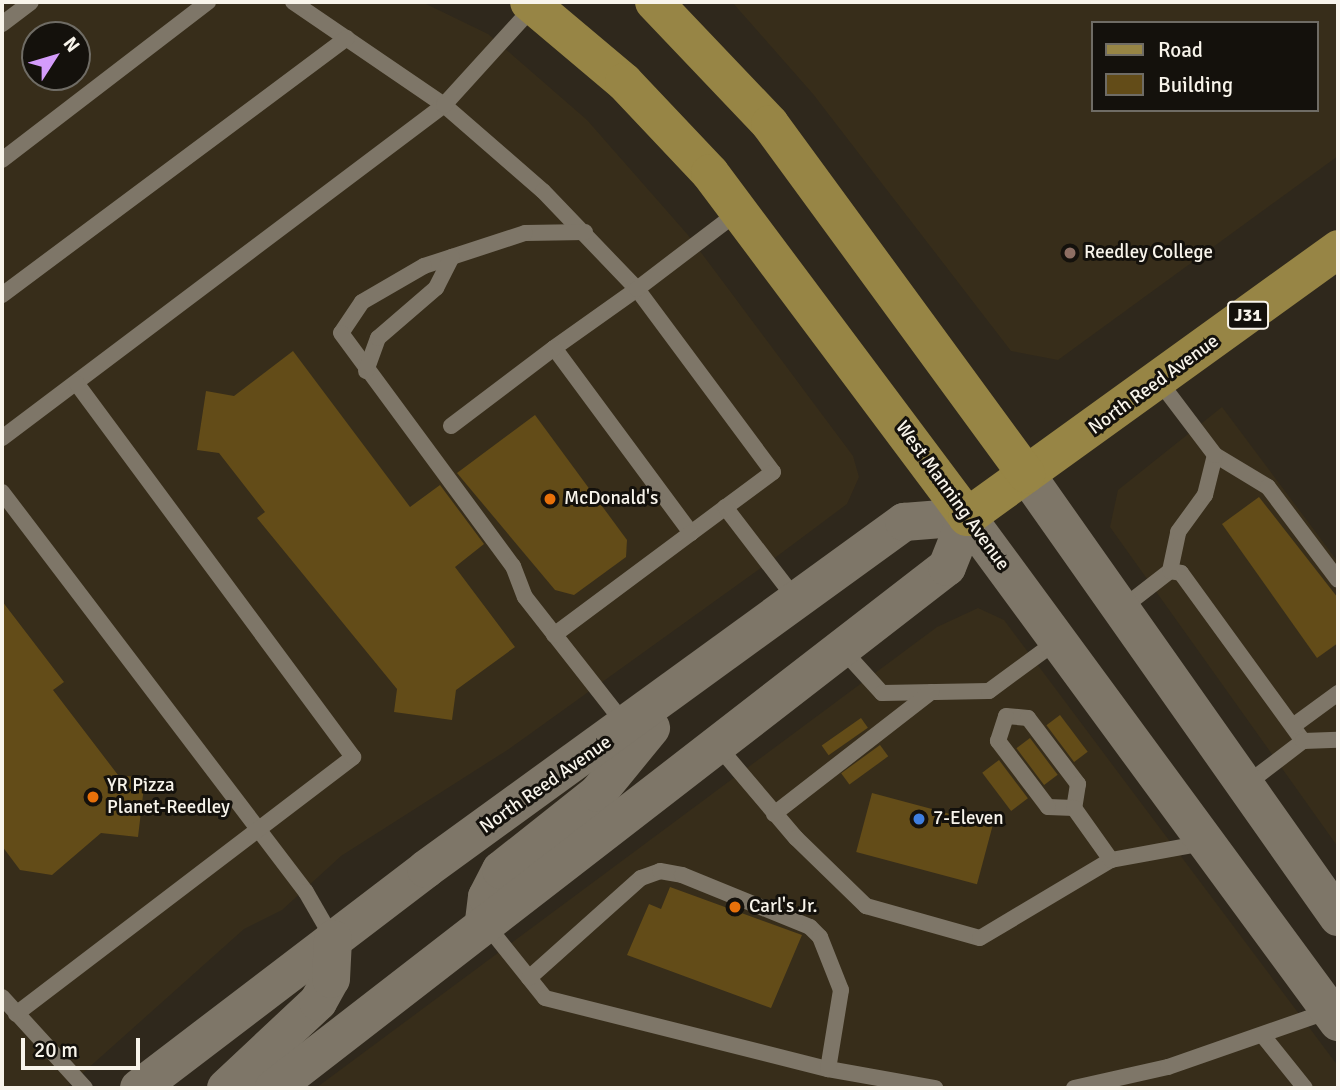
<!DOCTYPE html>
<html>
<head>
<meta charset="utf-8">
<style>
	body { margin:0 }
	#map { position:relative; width:1340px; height:1090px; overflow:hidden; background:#2f281c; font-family:Signika,sans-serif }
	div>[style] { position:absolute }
	.built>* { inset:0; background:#372d1a }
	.building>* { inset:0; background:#634c18; transform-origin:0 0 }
	.lane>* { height:16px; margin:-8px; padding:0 8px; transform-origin:8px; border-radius:8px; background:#7e7668 }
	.secondary>* { height:38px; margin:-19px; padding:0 19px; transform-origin:19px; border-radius:19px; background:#7e7668 }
	.primary>* { height:38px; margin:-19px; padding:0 19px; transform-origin:19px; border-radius:19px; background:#978545 }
	.dots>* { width:19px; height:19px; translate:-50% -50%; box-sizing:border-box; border:4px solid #14110c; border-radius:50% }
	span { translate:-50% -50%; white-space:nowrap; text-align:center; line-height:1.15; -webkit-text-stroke:6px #14110c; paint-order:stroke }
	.shield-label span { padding:2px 5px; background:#14110c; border:2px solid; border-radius:5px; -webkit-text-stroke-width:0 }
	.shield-label { font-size:18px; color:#f8f4eb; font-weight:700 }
	.poi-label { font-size:19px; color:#f8f4eb }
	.left { translate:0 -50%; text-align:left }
	.street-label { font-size:19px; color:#f8f4eb }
	.frame { position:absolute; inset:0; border:4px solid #f8f4eb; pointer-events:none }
	.legend { position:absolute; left:1091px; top:21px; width:228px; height:91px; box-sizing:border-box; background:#14110c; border:2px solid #6f6c65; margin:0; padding:9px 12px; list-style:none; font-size:21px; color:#f8f4eb }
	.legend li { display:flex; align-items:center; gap:14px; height:35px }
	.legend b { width:35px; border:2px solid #6f6c65 }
	.north { position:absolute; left:21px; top:21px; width:70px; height:70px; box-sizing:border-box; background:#14110c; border:2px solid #6f6c65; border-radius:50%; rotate:53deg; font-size:19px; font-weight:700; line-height:28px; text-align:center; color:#f8f4eb }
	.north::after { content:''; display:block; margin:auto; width:24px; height:32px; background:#d49cfb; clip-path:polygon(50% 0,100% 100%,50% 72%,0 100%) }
	.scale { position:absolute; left:21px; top:1038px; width:119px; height:32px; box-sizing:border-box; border:4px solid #f8f4eb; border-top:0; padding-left:9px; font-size:21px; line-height:24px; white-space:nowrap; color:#f8f4eb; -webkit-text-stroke:5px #14110c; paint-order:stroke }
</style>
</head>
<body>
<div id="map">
	<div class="built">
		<div style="clip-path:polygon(evenodd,2px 2px,422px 2px,488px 34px,587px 120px,688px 235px,853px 456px,859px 477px,847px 504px,768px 563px,509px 749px,341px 856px,282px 910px,244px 929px,66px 1088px,2px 1088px,2px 2px,35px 35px,77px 35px,77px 77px,35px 77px,35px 35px)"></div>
		<div style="clip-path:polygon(evenodd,732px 2px,1338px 2px,1338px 156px,1058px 360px,1011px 351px,813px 94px,732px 2px,1093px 23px,1317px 23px,1317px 110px,1093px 110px,1093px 23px)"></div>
		<div style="clip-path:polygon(1222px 407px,1338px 562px,1338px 847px,1110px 527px,1118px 490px)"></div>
		<div style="clip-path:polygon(978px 608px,1004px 620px,1338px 1066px,1338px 1088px,316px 1088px,937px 627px)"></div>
	</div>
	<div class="building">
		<div style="clip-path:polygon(293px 351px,410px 507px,440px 485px,484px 544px,455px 567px,515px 647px,456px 690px,452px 720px,394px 712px,397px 689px,257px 518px,265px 512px,219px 453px,197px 450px,206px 391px,234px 396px)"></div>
		<div style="clip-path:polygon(535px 415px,627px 540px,626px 557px,574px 595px,555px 590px,457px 473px)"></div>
		<div style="clip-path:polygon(1259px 497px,1338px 598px,1338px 643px,1317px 658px,1222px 524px)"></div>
		<div style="clip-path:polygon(2px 601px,64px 682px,53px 690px,118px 775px,145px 778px,138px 837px,101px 833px,52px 875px,20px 870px,2px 846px)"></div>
		<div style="left:1060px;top:715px;width:46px;height:17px;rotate:53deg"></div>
		<div style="left:861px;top:718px;width:12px;height:48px;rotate:55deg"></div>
		<div style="left:1030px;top:738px;width:46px;height:17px;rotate:53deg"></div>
		<div style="left:880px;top:745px;width:14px;height:48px;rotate:54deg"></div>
		<div style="left:999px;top:760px;width:48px;height:21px;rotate:53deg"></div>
		<div style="left:872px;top:793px;width:125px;height:61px;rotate:15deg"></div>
		<div style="clip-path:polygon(670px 887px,802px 935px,771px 1008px,627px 955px,649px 904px,661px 909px)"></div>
	</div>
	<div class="lane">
		<div style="left:293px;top:2px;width:183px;rotate:34.3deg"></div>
		<div style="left:444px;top:105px;width:131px;rotate:41deg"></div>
		<div style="left:543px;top:191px;width:136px;rotate:46.2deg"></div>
		<div style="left:637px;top:289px;width:228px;rotate:53.4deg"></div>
		<div style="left:773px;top:472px;width:102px;rotate:143.4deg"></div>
		<div style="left:691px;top:533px;width:230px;rotate:-126.5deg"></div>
		<div style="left:554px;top:348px;width:102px;rotate:-35.4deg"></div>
		<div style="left:637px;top:289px;width:127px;rotate:-37.3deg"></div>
		<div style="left:2px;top:24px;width:36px;rotate:-37deg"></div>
		<div style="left:2px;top:160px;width:260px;rotate:-37.5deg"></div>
		<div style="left:585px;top:232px;width:60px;rotate:179deg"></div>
		<div style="left:525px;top:233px;width:106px;rotate:161.9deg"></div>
		<div style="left:424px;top:266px;width:72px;rotate:149.9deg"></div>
		<div style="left:362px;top:302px;width:37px;rotate:124deg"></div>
		<div style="left:341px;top:333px;width:290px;rotate:53.6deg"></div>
		<div style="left:513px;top:566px;width:33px;rotate:69deg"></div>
		<div style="left:525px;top:597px;width:164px;rotate:51.9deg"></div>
		<div style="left:2px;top:295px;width:430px;rotate:-36.7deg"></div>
		<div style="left:366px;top:371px;width:35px;rotate:-70deg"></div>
		<div style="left:378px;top:338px;width:77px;rotate:-40.8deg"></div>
		<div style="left:436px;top:288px;width:35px;rotate:-63deg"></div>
		<div style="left:451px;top:426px;width:129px;rotate:-37.1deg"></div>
		<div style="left:2px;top:438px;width:553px;rotate:-36.99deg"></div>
		<div style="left:444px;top:105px;width:134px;rotate:-47.7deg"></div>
		<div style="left:1215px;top:455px;width:62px;rotate:31.1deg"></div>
		<div style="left:1268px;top:487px;width:116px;rotate:53deg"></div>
		<div style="left:2px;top:492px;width:502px;rotate:52.77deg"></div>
		<div style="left:306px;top:892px;width:54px;rotate:60.1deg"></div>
		<div style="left:725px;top:507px;width:120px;rotate:52.5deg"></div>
		<div style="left:1170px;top:571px;width:11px;rotate:10deg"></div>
		<div style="left:1181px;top:573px;width:208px;rotate:54deg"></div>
		<div style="left:1303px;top:741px;width:69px;rotate:142.6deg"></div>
		<div style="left:1121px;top:609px;width:62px;rotate:-37.8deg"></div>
		<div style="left:1170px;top:571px;width:40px;rotate:-78deg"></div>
		<div style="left:1178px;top:532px;width:46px;rotate:-53.9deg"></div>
		<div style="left:1205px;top:495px;width:41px;rotate:-76deg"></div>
		<div style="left:1215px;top:455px;width:93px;rotate:-127.1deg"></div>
		<div style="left:554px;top:635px;width:171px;rotate:-36.7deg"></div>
		<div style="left:841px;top:648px;width:61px;rotate:47.7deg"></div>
		<div style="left:882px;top:693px;width:107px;rotate:-1.1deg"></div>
		<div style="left:989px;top:691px;width:84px;rotate:-36.3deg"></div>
		<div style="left:1006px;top:716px;width:22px;rotate:5deg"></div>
		<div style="left:1028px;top:718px;width:83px;rotate:52.9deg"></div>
		<div style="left:1078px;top:784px;width:24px;rotate:99deg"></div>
		<div style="left:1074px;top:808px;width:26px;rotate:-178deg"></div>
		<div style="left:1048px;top:807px;width:83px;rotate:-127.1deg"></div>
		<div style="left:998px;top:741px;width:26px;rotate:-72deg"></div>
		<div style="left:1293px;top:726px;width:56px;rotate:-36.3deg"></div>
		<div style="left:1303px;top:741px;width:35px;rotate:-2deg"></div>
		<div style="left:717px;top:745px;width:122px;rotate:49.7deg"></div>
		<div style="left:796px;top:838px;width:98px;rotate:44.2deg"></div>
		<div style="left:866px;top:906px;width:118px;rotate:15.7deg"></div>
		<div style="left:980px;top:938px;width:152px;rotate:-30.8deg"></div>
		<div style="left:1111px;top:860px;width:95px;rotate:-10.4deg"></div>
		<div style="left:1074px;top:808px;width:64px;rotate:54.6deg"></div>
		<div style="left:774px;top:814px;width:199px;rotate:-37.8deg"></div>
		<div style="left:485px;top:923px;width:96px;rotate:51.3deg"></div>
		<div style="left:545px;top:998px;width:292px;rotate:14.1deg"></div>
		<div style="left:828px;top:1069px;width:109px;rotate:10.1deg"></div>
		<div style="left:529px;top:978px;width:150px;rotate:-41.8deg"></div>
		<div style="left:641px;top:878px;width:20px;rotate:-20deg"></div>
		<div style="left:660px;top:871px;width:22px;rotate:10deg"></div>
		<div style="left:682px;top:875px;width:138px;rotate:22.1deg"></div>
		<div style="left:810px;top:927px;width:14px;rotate:45deg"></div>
		<div style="left:820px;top:937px;width:57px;rotate:68.4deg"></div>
		<div style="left:841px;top:990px;width:80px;rotate:99.3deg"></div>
		<div style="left:2px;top:997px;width:123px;rotate:47.6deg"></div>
		<div style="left:16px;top:1014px;width:424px;rotate:-37.3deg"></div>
		<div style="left:353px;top:757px;width:464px;rotate:-126.5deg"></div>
		<div style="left:1264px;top:1037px;width:65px;rotate:51.2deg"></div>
		<div style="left:1074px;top:1088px;width:96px;rotate:-12.6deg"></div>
		<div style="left:1168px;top:1067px;width:170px;rotate:-19.2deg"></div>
	</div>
	<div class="secondary">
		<div style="left:1026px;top:474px;width:542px;rotate:54.84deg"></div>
		<div style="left:967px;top:517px;width:627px;rotate:53.7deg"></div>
		<div style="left:484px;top:921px;width:24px;rotate:-83deg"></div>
		<div style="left:487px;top:897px;width:30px;rotate:-63deg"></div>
		<div style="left:501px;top:870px;width:124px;rotate:-38.4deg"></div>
		<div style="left:598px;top:793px;width:84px;rotate:-50.8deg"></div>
		<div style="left:139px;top:1088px;width:361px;rotate:-37.3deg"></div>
		<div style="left:426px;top:869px;width:591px;rotate:-35.98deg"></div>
		<div style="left:904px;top:522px;width:63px;rotate:-4.5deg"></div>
		<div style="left:226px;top:1088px;width:126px;rotate:-43.1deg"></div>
		<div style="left:318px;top:1002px;width:26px;rotate:-61deg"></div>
		<div style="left:331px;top:979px;width:40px;rotate:-87.1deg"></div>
		<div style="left:274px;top:1088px;width:851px;rotate:-37.75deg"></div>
		<div style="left:947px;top:567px;width:54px;rotate:-68.2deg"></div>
	</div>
	<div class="primary">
		<div style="left:529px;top:2px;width:124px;rotate:40.1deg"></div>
		<div style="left:624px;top:82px;width:125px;rotate:46.6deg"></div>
		<div style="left:710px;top:173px;width:429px;rotate:53.2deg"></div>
		<div style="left:967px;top:517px;width:458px;rotate:-35.8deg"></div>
		<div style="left:654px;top:2px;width:168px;rotate:46.4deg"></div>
		<div style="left:770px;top:124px;width:434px;rotate:53.8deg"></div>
	</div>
	<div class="dots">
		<div style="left:1070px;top:253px;background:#8d6e63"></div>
		<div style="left:550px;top:499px;background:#e8710a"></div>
		<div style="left:93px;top:797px;background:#e8710a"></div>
		<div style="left:919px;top:819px;background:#3f7fe0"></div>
		<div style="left:735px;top:907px;background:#e8710a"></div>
	</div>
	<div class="shield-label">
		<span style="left:1248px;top:315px">J31</span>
	</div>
	<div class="poi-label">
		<span class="left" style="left:1084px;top:253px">Reedley College</span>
		<span class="left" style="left:564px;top:499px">McDonald's</span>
		<span class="left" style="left:107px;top:797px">YR Pizza<br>Planet-Reedley</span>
		<span class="left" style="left:933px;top:819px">7-Eleven</span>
		<span class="left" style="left:749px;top:907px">Carl's Jr.</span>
	</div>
	<div class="street-label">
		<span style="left:1154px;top:385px;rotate:-36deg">North Reed Avenue</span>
		<span style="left:952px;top:496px;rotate:54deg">West Manning Avenue</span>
		<span style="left:546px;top:785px;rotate:-35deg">North Reed Avenue</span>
	</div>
	<div class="frame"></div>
	<ul class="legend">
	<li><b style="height:9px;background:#978545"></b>Road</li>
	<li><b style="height:19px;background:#634c18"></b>Building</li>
	</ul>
	<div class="north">N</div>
	<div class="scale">20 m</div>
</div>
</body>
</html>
